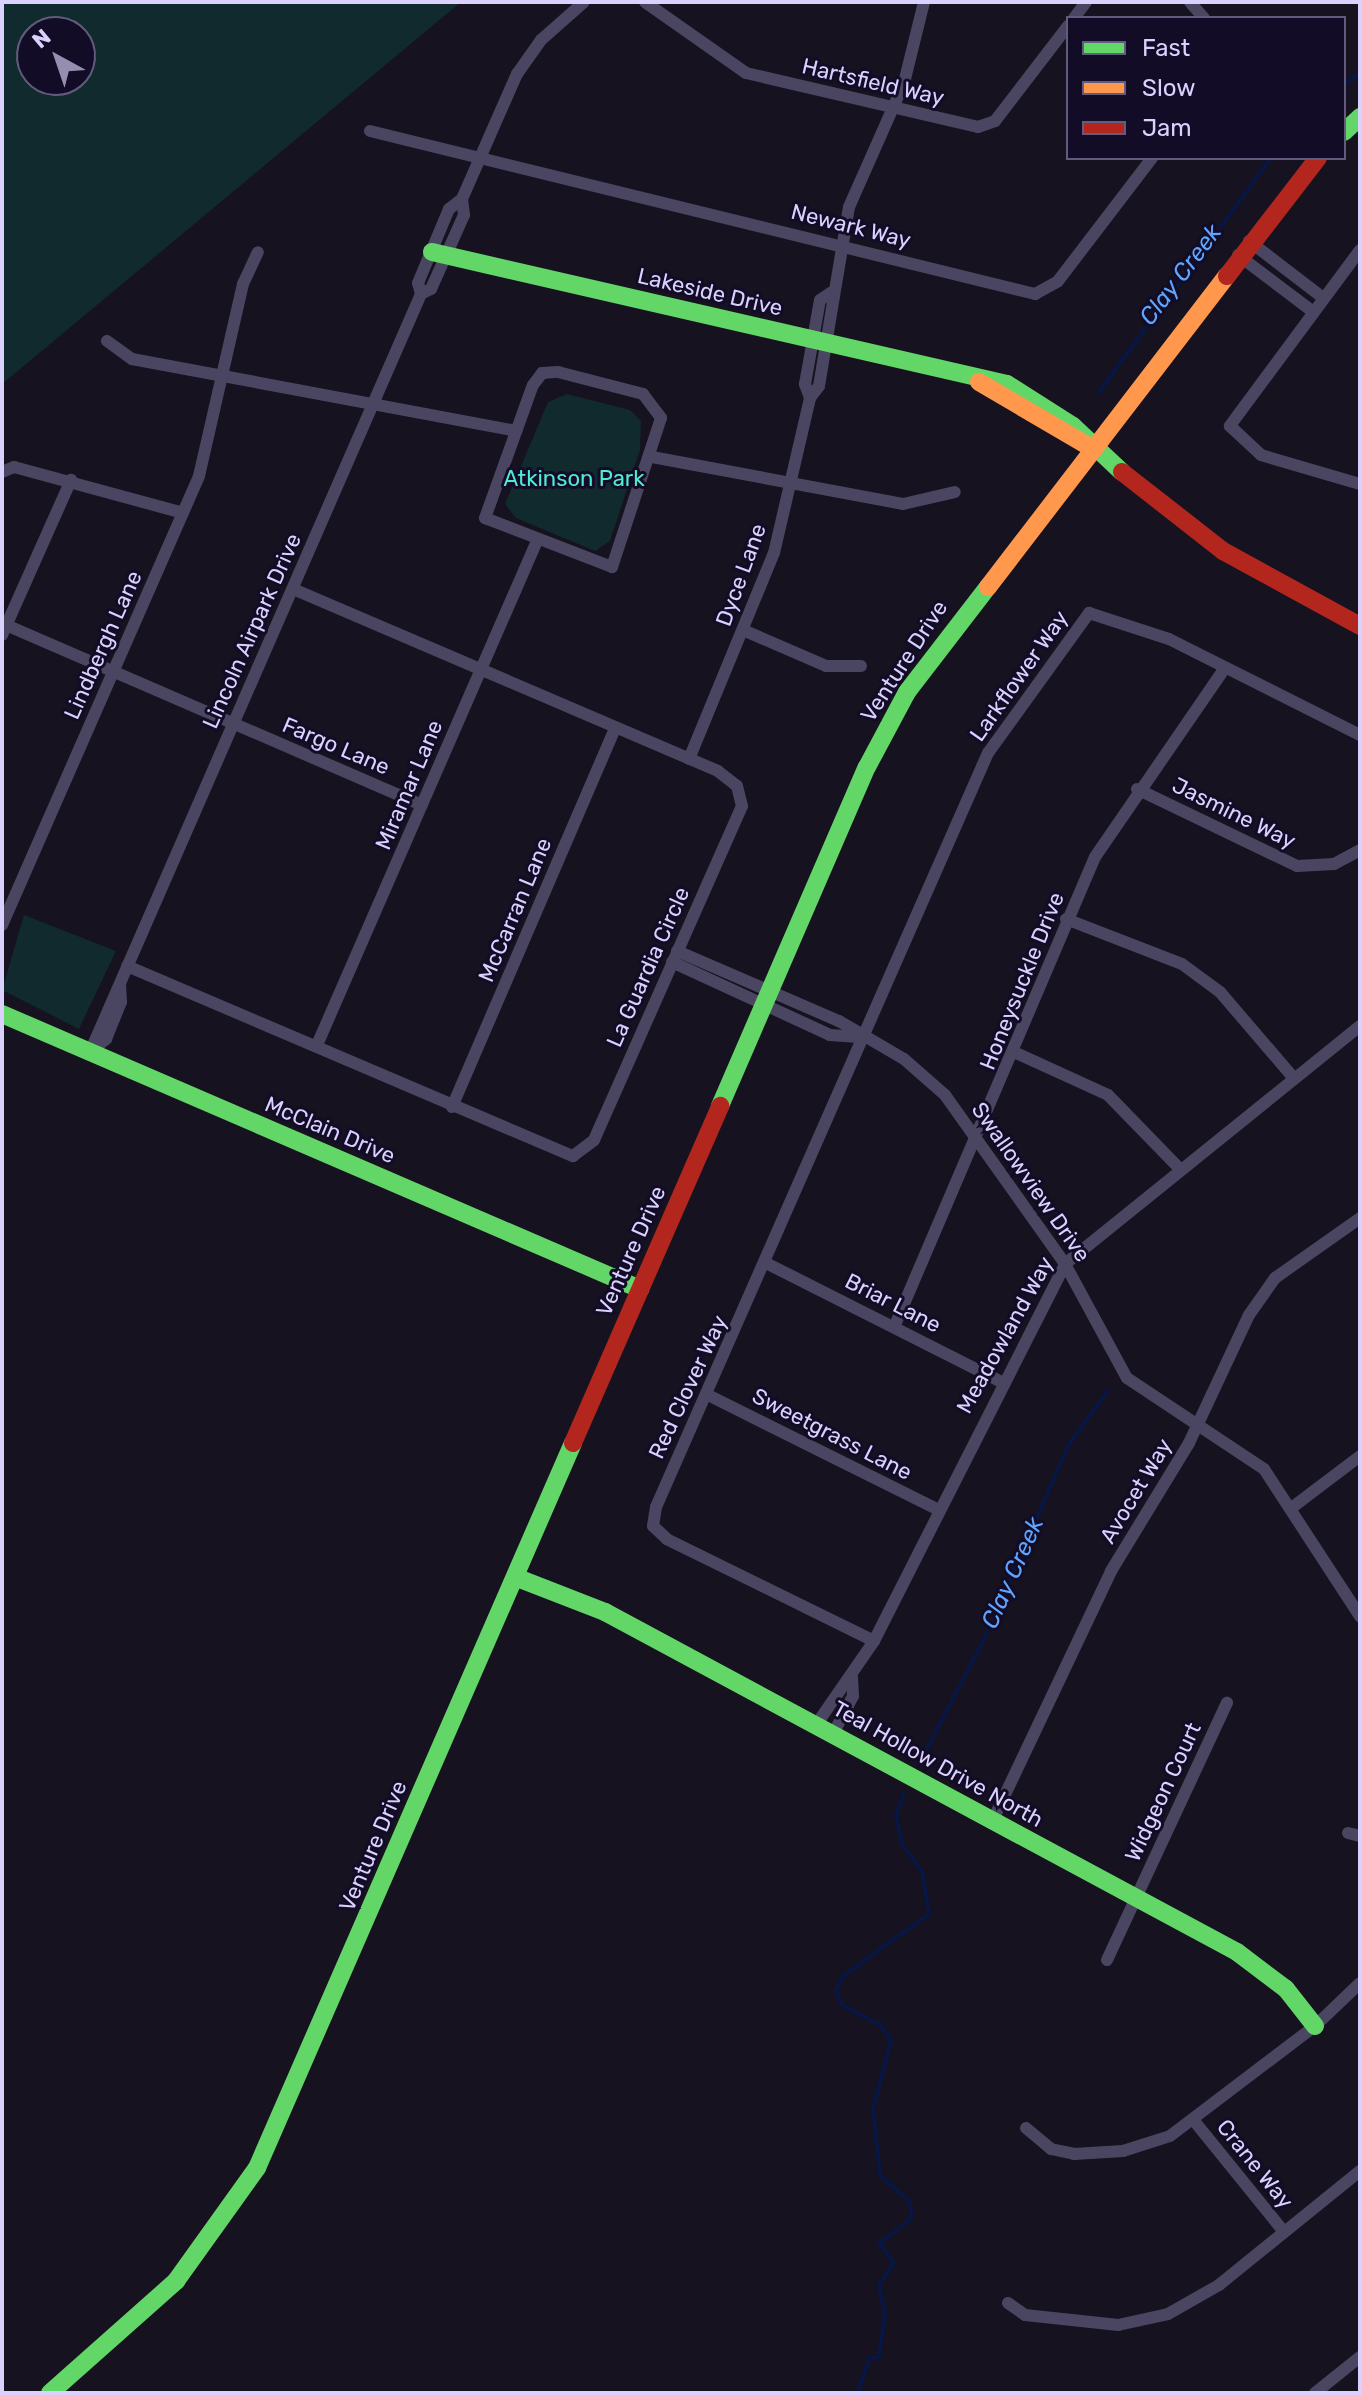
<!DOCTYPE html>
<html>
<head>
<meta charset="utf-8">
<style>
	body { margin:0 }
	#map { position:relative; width:1362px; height:2395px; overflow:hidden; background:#161220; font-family:Rubik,sans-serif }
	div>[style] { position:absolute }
	.green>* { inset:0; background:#102a2e }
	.stream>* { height:4px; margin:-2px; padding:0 2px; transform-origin:2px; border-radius:2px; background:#071643 }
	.street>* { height:12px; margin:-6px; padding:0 6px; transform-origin:6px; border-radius:6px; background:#4a4661 }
	.fast>* { height:18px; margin:-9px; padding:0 9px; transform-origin:9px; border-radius:9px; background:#63d668 }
	.slow>* { height:18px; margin:-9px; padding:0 9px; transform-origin:9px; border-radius:9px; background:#ff974d }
	.jam>* { height:18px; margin:-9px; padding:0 9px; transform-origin:9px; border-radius:9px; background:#b3261e }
	span { translate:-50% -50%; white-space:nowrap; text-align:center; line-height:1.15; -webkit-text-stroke:6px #130c26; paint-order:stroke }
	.street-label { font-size:22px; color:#dbd1ff }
	.park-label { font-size:22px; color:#51ead3 }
	.water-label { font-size:24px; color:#5fa5ff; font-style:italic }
	.frame { position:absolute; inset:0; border:4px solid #dbd1ff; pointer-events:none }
	.legend { position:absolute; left:1066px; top:16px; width:280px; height:144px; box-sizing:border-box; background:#130c26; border:2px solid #635b7d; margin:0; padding:10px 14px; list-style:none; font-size:24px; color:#dbd1ff }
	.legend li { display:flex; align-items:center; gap:16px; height:40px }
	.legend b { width:40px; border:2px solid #635b7d }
	.north { position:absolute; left:16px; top:16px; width:80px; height:80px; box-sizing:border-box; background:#130c26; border:2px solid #635b7d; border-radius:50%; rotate:320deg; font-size:22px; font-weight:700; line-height:32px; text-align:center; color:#dbd1ff }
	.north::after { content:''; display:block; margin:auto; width:28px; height:36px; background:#968eb1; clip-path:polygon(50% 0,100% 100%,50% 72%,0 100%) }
</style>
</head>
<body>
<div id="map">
	<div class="green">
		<div style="clip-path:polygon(evenodd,2px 2px,461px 2px,2px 384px,2px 2px,32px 32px,80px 32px,80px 80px,32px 80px,32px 32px)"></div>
		<div style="clip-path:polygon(567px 394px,630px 410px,641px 421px,640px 450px,610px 541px,595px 551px,516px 518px,505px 504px,548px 402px)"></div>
		<div style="clip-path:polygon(24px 915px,116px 951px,79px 1029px,2px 990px)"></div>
	</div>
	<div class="stream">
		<div style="left:1360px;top:28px;width:20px;rotate:90deg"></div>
		<div style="left:1344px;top:84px;width:19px;rotate:-35deg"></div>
		<div style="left:1098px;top:393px;width:292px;rotate:-53.6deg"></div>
		<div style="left:922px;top:1758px;width:132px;rotate:-62.5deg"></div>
		<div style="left:983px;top:1641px;width:215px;rotate:-66.4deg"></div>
		<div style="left:1069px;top:1444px;width:66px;rotate:-53.7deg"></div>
		<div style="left:857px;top:2393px;width:37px;rotate:-70deg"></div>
		<div style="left:870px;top:2358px;width:9px;rotate:-6deg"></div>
		<div style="left:879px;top:2357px;width:44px;rotate:-82.2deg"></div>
		<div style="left:885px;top:2313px;width:29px;rotate:-102deg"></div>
		<div style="left:879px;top:2285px;width:27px;rotate:-56deg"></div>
		<div style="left:894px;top:2263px;width:25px;rotate:-127deg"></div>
		<div style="left:879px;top:2243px;width:41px;rotate:-37.1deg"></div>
		<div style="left:912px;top:2218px;width:16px;rotate:-97deg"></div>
		<div style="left:910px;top:2202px;width:40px;rotate:-138deg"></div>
		<div style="left:880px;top:2175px;width:66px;rotate:-96.1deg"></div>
		<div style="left:873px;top:2109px;width:71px;rotate:-75.4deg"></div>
		<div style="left:891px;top:2040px;width:17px;rotate:-126deg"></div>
		<div style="left:881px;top:2026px;width:44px;rotate:-151.7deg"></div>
		<div style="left:842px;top:2005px;width:16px;rotate:-112deg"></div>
		<div style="left:836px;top:1990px;width:16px;rotate:-63deg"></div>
		<div style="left:843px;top:1976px;width:106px;rotate:-35.8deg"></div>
		<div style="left:929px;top:1914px;width:44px;rotate:-99.2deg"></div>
		<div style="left:922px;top:1871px;width:34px;rotate:-127deg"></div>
		<div style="left:902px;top:1844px;width:29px;rotate:-102deg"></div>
		<div style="left:896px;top:1816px;width:23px;rotate:-70deg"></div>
	</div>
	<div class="street">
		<div style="left:645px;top:2px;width:123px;rotate:35.1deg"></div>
		<div style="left:746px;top:73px;width:238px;rotate:13.1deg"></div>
		<div style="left:978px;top:127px;width:18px;rotate:-19deg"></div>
		<div style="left:995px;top:121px;width:120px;rotate:-52.5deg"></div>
		<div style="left:1190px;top:2px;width:21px;rotate:49deg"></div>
		<div style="left:1074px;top:18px;width:20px;rotate:-53deg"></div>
		<div style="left:370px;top:131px;width:685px;rotate:13.77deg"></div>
		<div style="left:1035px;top:294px;width:26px;rotate:-29deg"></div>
		<div style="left:1058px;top:281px;width:155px;rotate:-52.6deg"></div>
		<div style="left:1249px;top:241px;width:92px;rotate:37.5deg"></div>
		<div style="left:1360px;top:250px;width:219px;rotate:126.5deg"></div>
		<div style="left:1230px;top:426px;width:42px;rotate:43.1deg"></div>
		<div style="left:1261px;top:455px;width:103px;rotate:16.3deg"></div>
		<div style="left:1238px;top:255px;width:93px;rotate:37.1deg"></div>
		<div style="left:421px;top:294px;width:11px;rotate:-105deg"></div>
		<div style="left:418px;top:283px;width:80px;rotate:-67.3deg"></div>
		<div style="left:449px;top:209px;width:16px;rotate:-38deg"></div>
		<div style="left:462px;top:199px;width:137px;rotate:-66.3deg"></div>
		<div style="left:517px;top:74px;width:42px;rotate:-54.8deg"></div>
		<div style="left:541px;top:40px;width:57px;rotate:-41.5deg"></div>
		<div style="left:107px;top:341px;width:31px;rotate:36deg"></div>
		<div style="left:132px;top:359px;width:391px;rotate:10.6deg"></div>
		<div style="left:558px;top:372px;width:88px;rotate:14.5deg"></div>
		<div style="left:643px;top:394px;width:30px;rotate:53deg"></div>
		<div style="left:661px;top:418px;width:157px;rotate:108.2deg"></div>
		<div style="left:612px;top:567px;width:136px;rotate:-158.9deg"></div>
		<div style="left:485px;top:518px;width:141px;rotate:-70.2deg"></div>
		<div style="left:533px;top:385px;width:15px;rotate:-53deg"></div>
		<div style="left:542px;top:373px;width:16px;rotate:-4deg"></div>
		<div style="left:810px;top:398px;width:15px;rotate:-110deg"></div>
		<div style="left:805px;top:384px;width:85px;rotate:-79.9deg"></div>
		<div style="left:820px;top:300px;width:14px;rotate:-34deg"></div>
		<div style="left:652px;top:457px;width:255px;rotate:10.6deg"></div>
		<div style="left:903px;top:504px;width:53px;rotate:-13deg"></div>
		<div style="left:2px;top:472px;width:13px;rotate:-23deg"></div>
		<div style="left:14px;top:467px;width:175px;rotate:15.2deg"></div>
		<div style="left:6px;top:625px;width:453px;rotate:23.4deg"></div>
		<div style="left:743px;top:630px;width:90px;rotate:23.4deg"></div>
		<div style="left:826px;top:666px;width:35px"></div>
		<div style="left:2px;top:635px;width:170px;rotate:-66deg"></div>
		<div style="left:689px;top:759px;width:223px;rotate:-67.6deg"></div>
		<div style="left:774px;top:553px;width:159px;rotate:-76.9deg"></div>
		<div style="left:810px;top:398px;width:15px;rotate:-53deg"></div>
		<div style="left:819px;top:386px;width:181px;rotate:-80.5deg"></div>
		<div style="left:849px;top:207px;width:136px;rotate:-66.1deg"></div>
		<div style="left:904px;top:83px;width:83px;rotate:-76.1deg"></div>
		<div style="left:1137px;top:789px;width:178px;rotate:25.7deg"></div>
		<div style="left:1297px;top:866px;width:37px;rotate:-3deg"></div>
		<div style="left:1334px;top:864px;width:30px;rotate:-28deg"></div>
		<div style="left:1066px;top:919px;width:124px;rotate:21.2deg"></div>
		<div style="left:1182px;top:964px;width:47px;rotate:36.4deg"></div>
		<div style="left:1220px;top:992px;width:111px;rotate:49.4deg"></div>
		<div style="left:2px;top:925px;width:490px;rotate:-66.3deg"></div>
		<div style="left:199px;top:476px;width:197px;rotate:-77.1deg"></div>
		<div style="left:243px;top:284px;width:35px;rotate:-65deg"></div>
		<div style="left:677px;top:951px;width:176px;rotate:23.4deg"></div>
		<div style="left:839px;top:1021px;width:75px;rotate:30.3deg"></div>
		<div style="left:904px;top:1059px;width:55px;rotate:41.3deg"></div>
		<div style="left:945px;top:1095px;width:207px;rotate:54.6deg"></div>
		<div style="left:1065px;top:1264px;width:130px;rotate:61.5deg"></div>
		<div style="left:1127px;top:1378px;width:164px;rotate:33.6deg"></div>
		<div style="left:1264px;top:1469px;width:176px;rotate:56.9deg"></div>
		<div style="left:672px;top:962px;width:174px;rotate:24.8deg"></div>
		<div style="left:830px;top:1035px;width:32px;rotate:4deg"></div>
		<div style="left:127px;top:966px;width:485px;rotate:23.1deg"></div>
		<div style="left:573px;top:1156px;width:26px;rotate:-37deg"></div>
		<div style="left:594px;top:1140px;width:365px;rotate:-66.1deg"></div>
		<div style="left:742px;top:806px;width:21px;rotate:-104deg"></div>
		<div style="left:737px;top:786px;width:24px;rotate:-142deg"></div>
		<div style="left:718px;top:771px;width:461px;rotate:-156.8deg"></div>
		<div style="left:317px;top:1045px;width:550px;rotate:-66.42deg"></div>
		<div style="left:90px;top:1052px;width:827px;rotate:-66.41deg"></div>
		<div style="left:421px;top:294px;width:11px;rotate:-27deg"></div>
		<div style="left:431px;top:289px;width:81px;rotate:-66deg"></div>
		<div style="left:464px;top:215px;width:16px;rotate:-97deg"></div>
		<div style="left:90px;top:1052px;width:21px;rotate:-39deg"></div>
		<div style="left:106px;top:1039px;width:40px;rotate:-68deg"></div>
		<div style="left:121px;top:1002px;width:18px;rotate:-93deg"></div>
		<div style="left:1016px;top:1053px;width:101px;rotate:24.5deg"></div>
		<div style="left:1108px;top:1095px;width:102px;rotate:45.8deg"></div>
		<div style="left:452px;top:1107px;width:412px;rotate:-66.7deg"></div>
		<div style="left:766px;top:1263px;width:262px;rotate:26.8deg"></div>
		<div style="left:895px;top:1325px;width:509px;rotate:-66.86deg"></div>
		<div style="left:1095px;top:857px;width:226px;rotate:-55.5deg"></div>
		<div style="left:708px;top:1395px;width:256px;rotate:26.5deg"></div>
		<div style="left:1294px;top:1506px;width:83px;rotate:-37.1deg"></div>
		<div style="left:874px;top:1641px;width:231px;rotate:-153.8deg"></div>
		<div style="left:667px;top:1539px;width:19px;rotate:-137deg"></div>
		<div style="left:653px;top:1526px;width:19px;rotate:-81deg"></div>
		<div style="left:656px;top:1507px;width:824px;rotate:-66.24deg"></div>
		<div style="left:988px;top:753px;width:173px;rotate:-54.2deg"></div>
		<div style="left:1089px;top:613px;width:84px;rotate:18deg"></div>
		<div style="left:1169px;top:639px;width:214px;rotate:26.7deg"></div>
		<div style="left:816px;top:1725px;width:102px;rotate:-55.4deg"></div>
		<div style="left:874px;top:1641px;width:423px;rotate:-63.1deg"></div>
		<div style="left:1065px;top:1264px;width:379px;rotate:-38.9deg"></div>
		<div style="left:833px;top:1734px;width:43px;rotate:-62.2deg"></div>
		<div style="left:853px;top:1696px;width:19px;rotate:-93deg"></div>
		<div style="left:992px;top:1822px;width:278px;rotate:-64.6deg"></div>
		<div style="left:1111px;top:1571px;width:150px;rotate:-58.6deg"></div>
		<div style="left:1189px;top:1443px;width:141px;rotate:-64.9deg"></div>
		<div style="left:1249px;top:1315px;width:45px;rotate:-54.9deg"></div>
		<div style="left:1275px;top:1278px;width:104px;rotate:-35.2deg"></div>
		<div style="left:1348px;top:1833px;width:12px;rotate:14deg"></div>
		<div style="left:1107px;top:1960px;width:284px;rotate:-65deg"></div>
		<div style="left:1195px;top:2122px;width:141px;rotate:51deg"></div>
		<div style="left:1026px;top:2128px;width:33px;rotate:40deg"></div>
		<div style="left:1051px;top:2149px;width:24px;rotate:12deg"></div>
		<div style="left:1074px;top:2154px;width:49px;rotate:-3.5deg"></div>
		<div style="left:1123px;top:2151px;width:49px;rotate:-17.7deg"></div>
		<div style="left:1170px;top:2136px;width:182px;rotate:-37.2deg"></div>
		<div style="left:1315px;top:2026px;width:62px;rotate:-43.7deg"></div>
		<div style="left:1008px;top:2303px;width:21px;rotate:35deg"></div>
		<div style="left:1025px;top:2315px;width:94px;rotate:6.1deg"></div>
		<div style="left:1118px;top:2325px;width:51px;rotate:-12.4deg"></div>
		<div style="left:1168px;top:2314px;width:59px;rotate:-29.6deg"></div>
		<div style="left:1219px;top:2285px;width:181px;rotate:-39deg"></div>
		<div style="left:1315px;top:2393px;width:58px;rotate:-38.7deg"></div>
	</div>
	<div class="fast">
		<div style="left:1344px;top:132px;width:22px;rotate:-43deg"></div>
		<div style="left:432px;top:252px;width:590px;rotate:12.93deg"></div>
		<div style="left:1007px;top:384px;width:78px;rotate:32.5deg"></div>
		<div style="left:1073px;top:426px;width:67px;rotate:43.2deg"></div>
		<div style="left:2px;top:1014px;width:695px;rotate:23.32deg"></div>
		<div style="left:720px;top:1106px;width:369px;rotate:-66.6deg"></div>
		<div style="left:867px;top:767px;width:85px;rotate:-61.9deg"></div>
		<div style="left:907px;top:692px;width:133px;rotate:-52.4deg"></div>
		<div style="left:515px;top:1577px;width:97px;rotate:21.3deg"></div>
		<div style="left:605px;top:1612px;width:718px;rotate:28.28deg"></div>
		<div style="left:1237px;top:1952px;width:61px;rotate:37.1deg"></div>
		<div style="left:1286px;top:1989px;width:47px;rotate:51.9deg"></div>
		<div style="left:50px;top:2393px;width:169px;rotate:-41.6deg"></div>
		<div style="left:176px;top:2281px;width:139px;rotate:-54.4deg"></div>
		<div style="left:257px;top:2168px;width:791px;rotate:-66.45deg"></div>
	</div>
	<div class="slow">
		<div style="left:979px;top:382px;width:129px;rotate:30.4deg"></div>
		<div style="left:988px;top:587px;width:392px;rotate:-52.5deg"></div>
	</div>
	<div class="jam">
		<div style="left:1227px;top:276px;width:149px;rotate:-52.4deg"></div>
		<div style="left:1122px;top:472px;width:128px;rotate:38deg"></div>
		<div style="left:1223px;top:551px;width:156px;rotate:28.7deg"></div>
		<div style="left:573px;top:1443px;width:368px;rotate:-66.4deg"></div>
	</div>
	<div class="street-label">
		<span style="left:873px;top:82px;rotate:13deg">Hartsfield Way</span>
		<span style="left:851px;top:226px;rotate:14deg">Newark Way</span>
		<span style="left:710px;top:292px;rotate:13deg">Lakeside Drive</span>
		<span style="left:741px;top:575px;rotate:-70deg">Dyce Lane</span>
		<span style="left:252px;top:631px;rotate:-66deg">Lincoln Airpark Drive</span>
		<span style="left:103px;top:645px;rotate:-66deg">Lindbergh Lane</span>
		<span style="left:904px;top:661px;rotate:-57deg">Venture Drive</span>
		<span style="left:1019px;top:676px;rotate:-55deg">Larkflower Way</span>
		<span style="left:336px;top:746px;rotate:23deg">Fargo Lane</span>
		<span style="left:409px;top:785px;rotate:-67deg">Miramar Lane</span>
		<span style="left:1234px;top:813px;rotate:26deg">Jasmine Way</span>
		<span style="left:515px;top:910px;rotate:-67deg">McCarran Lane</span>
		<span style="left:648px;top:967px;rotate:-66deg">La Guardia Circle</span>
		<span style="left:1022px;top:981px;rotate:-68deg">Honeysuckle Drive</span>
		<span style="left:330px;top:1130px;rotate:23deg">McClain Drive</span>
		<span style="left:1031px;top:1182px;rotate:55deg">Swallowview Drive</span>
		<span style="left:631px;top:1251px;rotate:-66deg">Venture Drive</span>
		<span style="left:893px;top:1303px;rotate:27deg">Briar Lane</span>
		<span style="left:1005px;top:1335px;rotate:-61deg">Meadowland Way</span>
		<span style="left:688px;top:1387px;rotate:-65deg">Red Clover Way</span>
		<span style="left:832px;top:1434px;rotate:27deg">Sweetgrass Lane</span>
		<span style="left:1136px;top:1491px;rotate:-59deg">Avocet Way</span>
		<span style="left:938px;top:1764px;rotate:29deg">Teal Hollow Drive North</span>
		<span style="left:1163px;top:1792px;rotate:-65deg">Widgeon Court</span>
		<span style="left:373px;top:1846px;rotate:-67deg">Venture Drive</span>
		<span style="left:1255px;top:2164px;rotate:51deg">Crane Way</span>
	</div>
	<div class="park-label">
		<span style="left:574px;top:479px">Atkinson Park</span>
	</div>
	<div class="water-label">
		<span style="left:1181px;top:275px;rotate:-53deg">Clay Creek</span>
		<span style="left:1013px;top:1573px;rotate:-66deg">Clay Creek</span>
	</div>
	<div class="frame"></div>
	<ul class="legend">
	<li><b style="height:10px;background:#63d668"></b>Fast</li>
	<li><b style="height:10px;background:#ff974d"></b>Slow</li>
	<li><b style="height:10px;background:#b3261e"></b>Jam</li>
	</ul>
	<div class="north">N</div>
</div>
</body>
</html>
